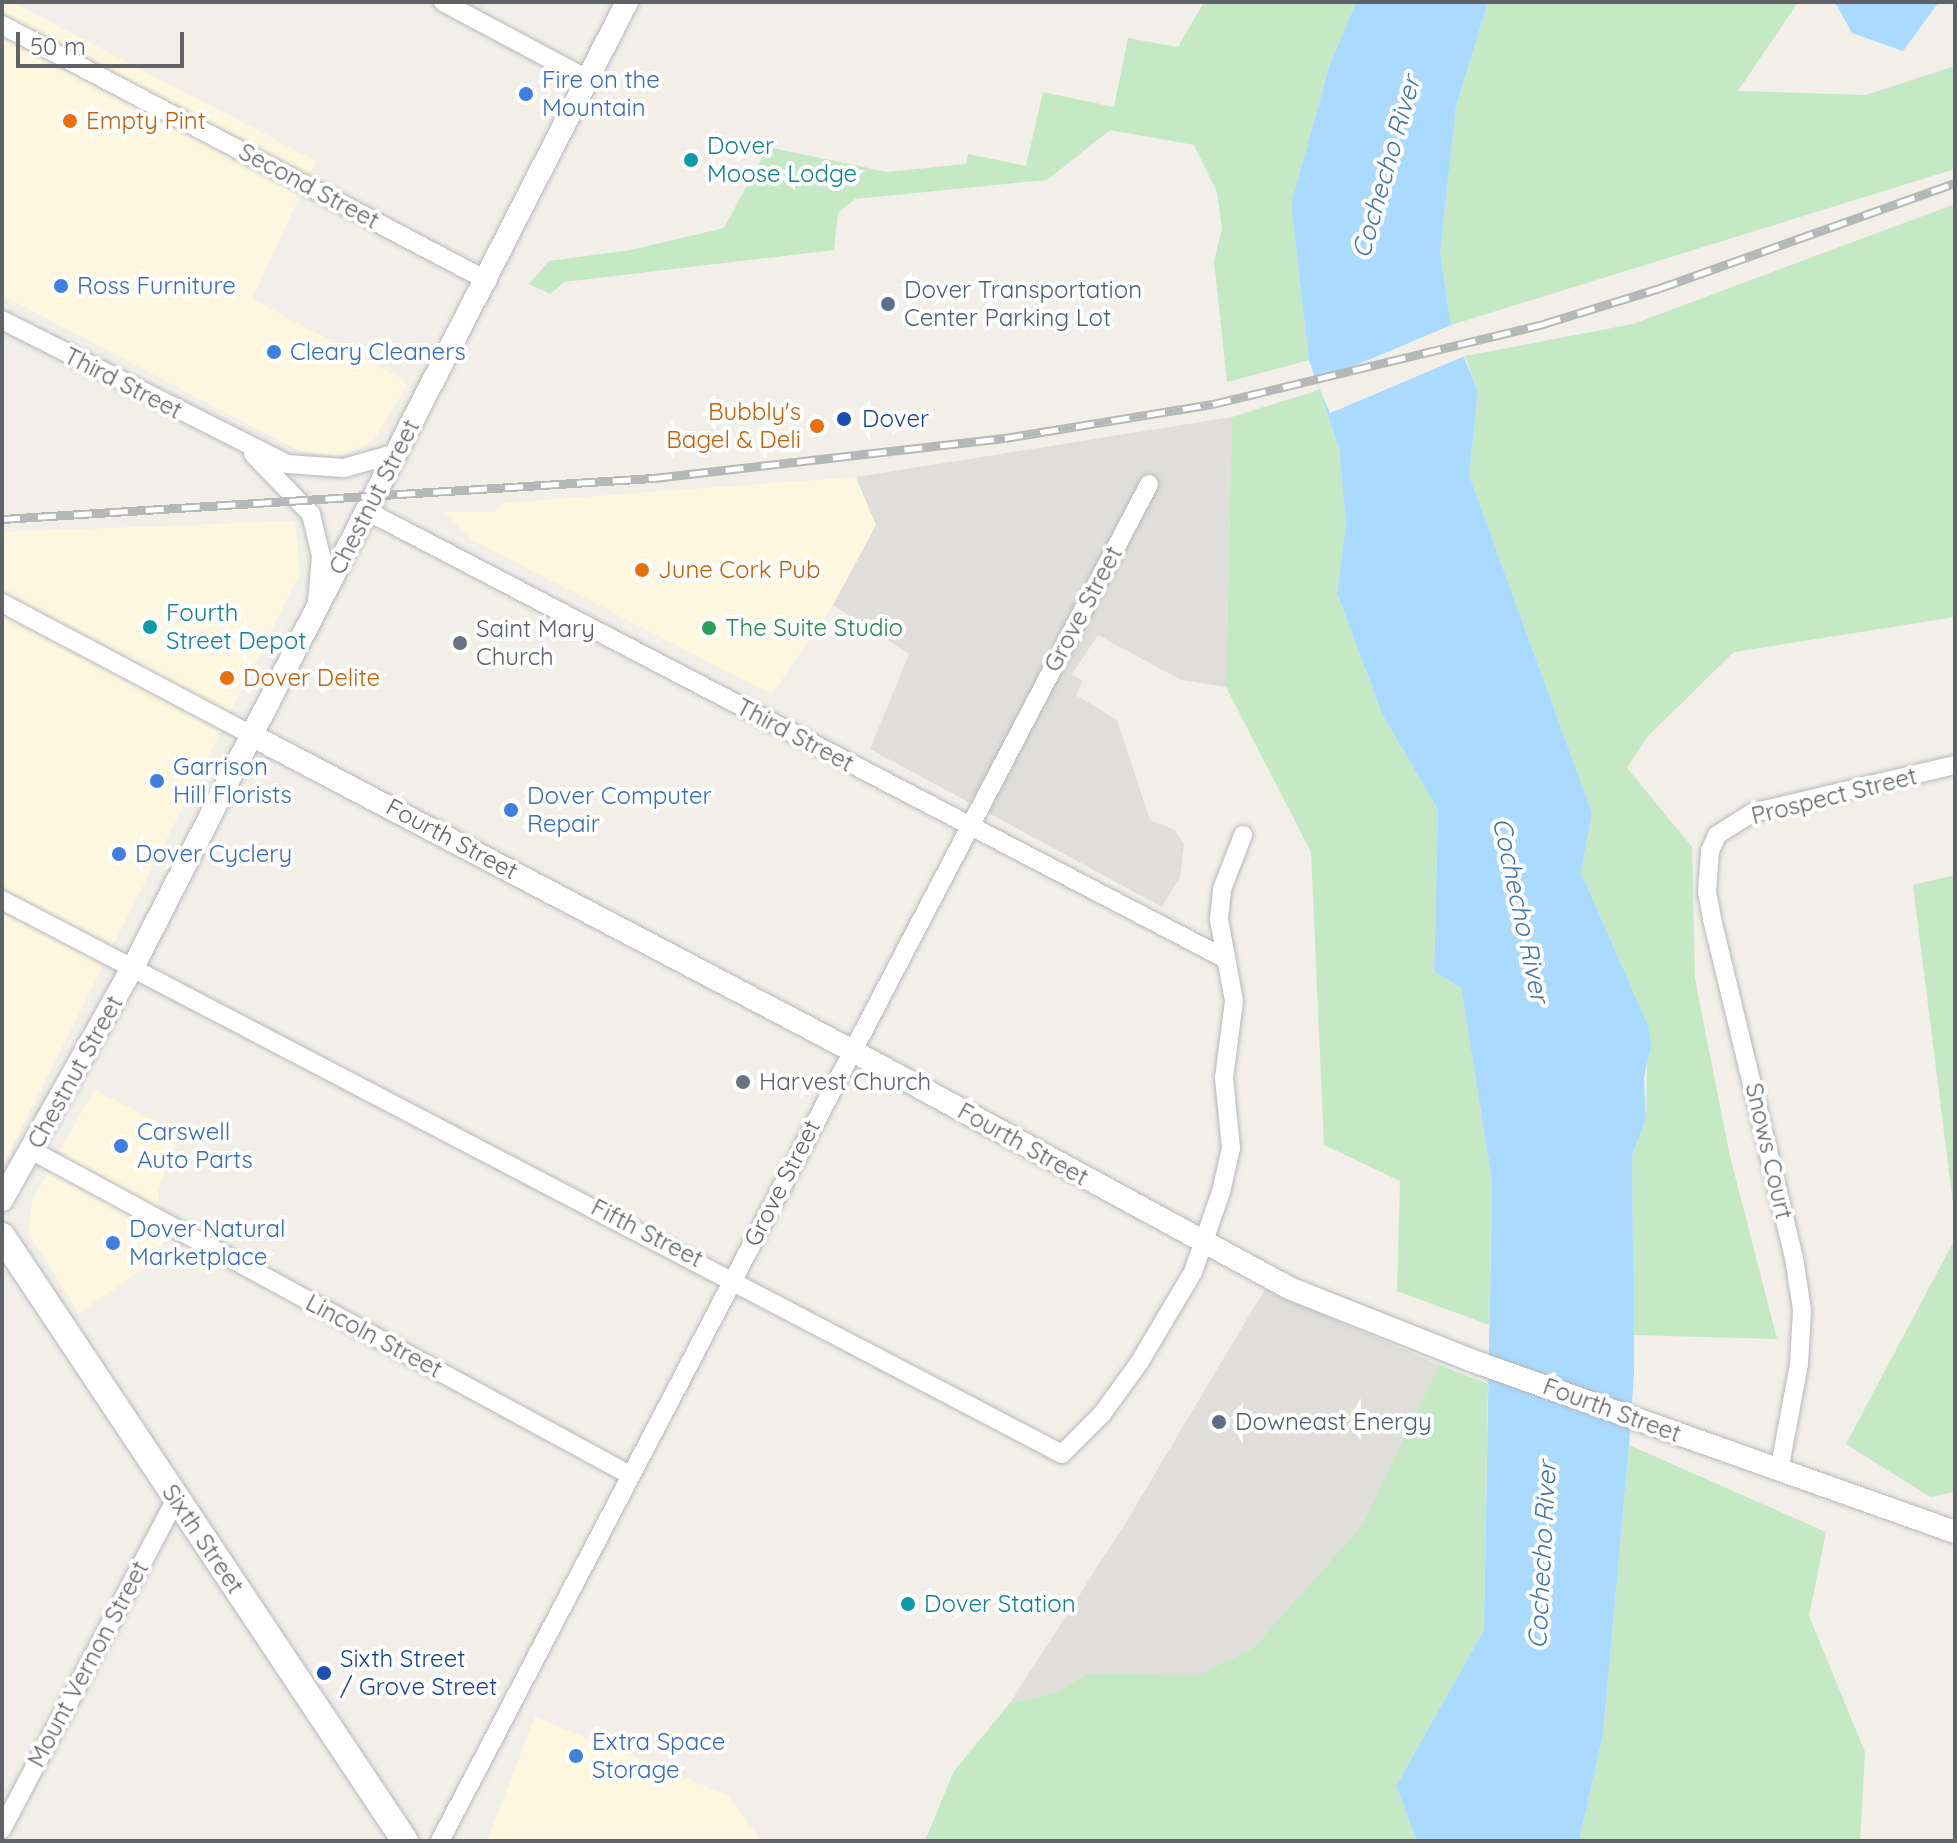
<!DOCTYPE html>
<html>
<head>
<meta charset="utf-8">
<style>
	body { margin:0 }
	#map { position:relative; width:1957px; height:1843px; overflow:hidden; background:#f1efe8; font-family:Quicksand,sans-serif }
	div>[style] { position:absolute }
	.commercial>* { inset:0; background:#fef7e0 }
	.industrial>* { inset:0; background:#e0deda }
	.green>* { inset:0; background:#c5e8c5 }
	.water>* { inset:0; background:#aadaff }
	.pier>* { inset:0; background:#f1efe8; transform-origin:0 0 }
	.roads { filter:drop-shadow(0 0 2px #b5b8bc) drop-shadow(0 0 2px #b5b8bc) }
	.minor>* { height:18px; margin:-9px; padding:0 9px; transform-origin:9px; border-radius:9px; background:#fff }
	.tertiary>* { height:22px; margin:-11px; padding:0 11px; transform-origin:11px; border-radius:11px; background:#fff }
	.secondary>* { height:26px; margin:-13px; padding:0 13px; transform-origin:13px; border-radius:13px; background:#fff }
	.rail>* { height:9px; margin-top:-4.5px; transform-origin:0; background:repeating-linear-gradient(90deg,#fff 0 18px,#b6b7b8 0 36px); box-sizing:border-box; border-block:2px solid #b6b7b8 }
	.dots>* { width:22px; height:22px; translate:-50% -50%; box-sizing:border-box; border:4px solid #fff; border-radius:50% }
	span { translate:-50% -50%; white-space:nowrap; text-align:center; line-height:1.15; -webkit-text-stroke:8px #fff; paint-order:stroke }
	.shop-label { font-size:24px; color:#366cbe }
	.left { translate:0 -50%; text-align:left }
	.food-label { font-size:24px; color:#c56008 }
	.right { translate:-100% -50%; text-align:right }
	.culture-label { font-size:24px; color:#0d838f }
	.street-label { font-size:24px; color:#5f6368 }
	.service-label { font-size:24px; color:#4e5e75 }
	.transit-label { font-size:24px; color:#164399 }
	.leisure-label { font-size:24px; color:#27864d }
	.worship-label { font-size:24px; color:#5b616d }
	.water-label { font-size:26px; color:#4174aa; font-style:italic }
	.frame { position:absolute; inset:0; border:4px solid #5f6368; pointer-events:none }
	.scale { position:absolute; left:16px; top:32px; width:168px; height:36px; box-sizing:border-box; border:4px solid #5f6368; border-top:0; padding-left:10px; font-size:24px; line-height:28px; white-space:nowrap; color:#5f6368; -webkit-text-stroke:6px #fff; paint-order:stroke }
</style>
</head>
<body>
<div id="map">
	<div class="commercial">
		<div style="clip-path:polygon(2px 2px,12px 2px,316px 161px,252px 299px,402px 379px,407px 385px,373px 441px,339px 456px,299px 451px,2px 295px)"></div>
		<div style="clip-path:polygon(856px 477px,876px 525px,833px 605px,772px 694px,472px 540px,445px 512px,495px 512px,502px 503px)"></div>
		<div style="clip-path:polygon(295px 521px,300px 573px,2px 1167px,2px 532px)"></div>
		<div style="clip-path:polygon(94px 1090px,180px 1133px,158px 1189px,164px 1255px,79px 1313px,28px 1233px,32px 1201px)"></div>
		<div style="clip-path:polygon(535px 1717px,727px 1795px,762px 1841px,487px 1841px)"></div>
	</div>
	<div class="industrial">
		<div style="clip-path:polygon(1232px 417px,1226px 687px,1181px 680px,1098px 635px,1072px 674px,1083px 681px,1076px 695px,1117px 720px,1150px 820px,1175px 830px,1184px 844px,1180px 877px,1162px 907px,870px 749px,909px 654px,833px 605px,876px 525px,856px 477px)"></div>
		<div style="clip-path:polygon(1265px 1289px,1439px 1365px,1362px 1525px,1253px 1648px,1198px 1675px,1088px 1673px,1058px 1692px,1010px 1703px,1125px 1524px)"></div>
	</div>
	<div class="green">
		<div style="clip-path:polygon(1204px 2px,1356px 2px,1329px 67px,1291px 204px,1309px 360px,1227px 382px,1214px 261px,1222px 229px,1217px 192px,1194px 145px,1110px 130px,1047px 180px,855px 199px,838px 213px,834px 250px,564px 282px,550px 294px,529px 284px,549px 261px,631px 250px,724px 228px,768px 147px,887px 172px,966px 164px,968px 154px,1026px 166px,1043px 92px,1114px 107px,1128px 38px,1178px 47px)"></div>
		<div style="clip-path:polygon(1488px 2px,1798px 2px,1738px 91px,1866px 95px,1955px 66px,1955px 169px,1451px 325px,1440px 252px,1456px 107px)"></div>
		<div style="clip-path:polygon(1955px 204px,1955px 617px,1734px 652px,1647px 737px,1627px 768px,1692px 847px,1695px 979px,1729px 1152px,1777px 1339px,1633px 1335px,1632px 1156px,1646px 1118px,1648px 1025px,1581px 873px,1592px 813px,1469px 475px,1478px 391px,1465px 356px,1633px 324px)"></div>
		<div style="clip-path:polygon(1319px 390px,1339px 448px,1346px 523px,1337px 593px,1382px 714px,1438px 810px,1434px 971px,1461px 988px,1492px 1181px,1489px 1325px,1397px 1291px,1400px 1181px,1324px 1145px,1311px 852px,1226px 687px,1232px 417px)"></div>
		<div style="clip-path:polygon(1955px 875px,1955px 1220px,1913px 885px)"></div>
		<div style="clip-path:polygon(1955px 1239px,1955px 1492px,1930px 1497px,1846px 1444px)"></div>
		<div style="clip-path:polygon(1439px 1365px,1488px 1384px,1484px 1630px,1396px 1786px,1417px 1841px,925px 1841px,954px 1771px,1010px 1703px,1058px 1692px,1088px 1673px,1198px 1675px,1253px 1648px,1362px 1525px)"></div>
		<div style="clip-path:polygon(1629px 1445px,1826px 1532px,1809px 1616px,1865px 1752px,1860px 1841px,1579px 1841px,1603px 1734px)"></div>
	</div>
	<div class="water">
		<div style="clip-path:polygon(1356px 2px,1488px 2px,1456px 107px,1440px 252px,1451px 325px,1478px 391px,1469px 475px,1592px 813px,1581px 873px,1648px 1025px,1651px 1046px,1644px 1078px,1646px 1118px,1632px 1156px,1634px 1373px,1629px 1445px,1603px 1734px,1579px 1841px,1417px 1841px,1396px 1786px,1484px 1630px,1492px 1181px,1461px 988px,1434px 971px,1438px 810px,1382px 714px,1337px 593px,1346px 523px,1339px 448px,1309px 360px,1291px 204px,1329px 67px)"></div>
		<div style="clip-path:polygon(1835px 2px,1939px 2px,1903px 51px,1852px 33px)"></div>
	</div>
	<div class="pier">
		<div style="left:1451px;top:325px;width:34px;height:146px;rotate:67deg"></div>
	</div>
	<div class="roads">
		<div class="minor">
			<div style="left:443px;top:2px;width:168px;rotate:28.1deg"></div>
			<div style="left:2px;top:25px;width:549px;rotate:27.78deg"></div>
			<div style="left:2px;top:320px;width:319px;rotate:26.8deg"></div>
			<div style="left:287px;top:464px;width:57px;rotate:4deg"></div>
			<div style="left:344px;top:468px;width:55px;rotate:-15.8deg"></div>
			<div style="left:253px;top:454px;width:83px;rotate:46deg"></div>
			<div style="left:311px;top:514px;width:43px;rotate:76.6deg"></div>
			<div style="left:321px;top:556px;width:47px;rotate:94.9deg"></div>
			<div style="left:367px;top:511px;width:967px;rotate:27.55deg"></div>
			<div style="left:2px;top:603px;width:282px;rotate:27.9deg"></div>
			<div style="left:2px;top:900px;width:1196px;rotate:27.59deg"></div>
			<div style="left:1062px;top:1454px;width:57px;rotate:-45deg"></div>
			<div style="left:1102px;top:1414px;width:63px;rotate:-54deg"></div>
			<div style="left:1139px;top:1363px;width:106px;rotate:-59.3deg"></div>
			<div style="left:1193px;top:1272px;width:85px;rotate:-70.7deg"></div>
			<div style="left:1221px;top:1192px;width:45px;rotate:-77.2deg"></div>
			<div style="left:1231px;top:1148px;width:70px;rotate:-95.7deg"></div>
			<div style="left:1224px;top:1078px;width:78px;rotate:-82.6deg"></div>
			<div style="left:1234px;top:1001px;width:83px;rotate:-100.4deg"></div>
			<div style="left:1219px;top:919px;width:30px;rotate:-84deg"></div>
			<div style="left:1222px;top:889px;width:58px;rotate:-68.7deg"></div>
			<div style="left:33px;top:1151px;width:679px;rotate:28.49deg"></div>
			<div style="left:1779px;top:1471px;width:109px;rotate:-79.4deg"></div>
			<div style="left:1799px;top:1364px;width:54px;rotate:-86.8deg"></div>
			<div style="left:1802px;top:1310px;width:53px;rotate:-98.7deg"></div>
			<div style="left:1794px;top:1258px;width:350px;rotate:-103.6deg"></div>
			<div style="left:1712px;top:918px;width:26px;rotate:-101deg"></div>
			<div style="left:1707px;top:892px;width:41px;rotate:-85.8deg"></div>
			<div style="left:1710px;top:851px;width:17px;rotate:-66deg"></div>
			<div style="left:1717px;top:835px;width:41px;rotate:-32.2deg"></div>
			<div style="left:1752px;top:813px;width:209px;rotate:-13.3deg"></div>
			<div style="left:2px;top:1829px;width:373px;rotate:-62.2deg"></div>
			<div style="left:440px;top:1841px;width:1531px;rotate:-62.41deg"></div>
		</div>
		<div class="tertiary">
			<div style="left:251px;top:735px;width:678px;rotate:27.7deg"></div>
			<div style="left:851px;top:1050px;width:498px;rotate:28.5deg"></div>
			<div style="left:1289px;top:1288px;width:198px;rotate:21.6deg"></div>
			<div style="left:1473px;top:1361px;width:511px;rotate:19.53deg"></div>
			<div style="left:2px;top:1200px;width:267px;rotate:-60.7deg"></div>
			<div style="left:133px;top:967px;width:1084px;rotate:-62.89deg"></div>
		</div>
		<div class="secondary">
			<div style="left:2px;top:1236px;width:727px;rotate:56.33deg"></div>
		</div>
	</div>
	<div class="rail">
		<div style="left:2px;top:519px;width:653px;rotate:-3.6deg"></div>
		<div style="left:654px;top:478px;width:353px;rotate:-6.5deg"></div>
		<div style="left:1005px;top:438px;width:211px;rotate:-9.3deg"></div>
		<div style="left:1213px;top:404px;width:340px;rotate:-13.6deg"></div>
		<div style="left:1543px;top:324px;width:122px;rotate:-17.1deg"></div>
		<div style="left:1660px;top:288px;width:313px;rotate:-19.6deg"></div>
	</div>
	<div class="dots">
		<div style="left:526px;top:94px;background:#3f7fe0"></div>
		<div style="left:70px;top:121px;background:#e8710a"></div>
		<div style="left:691px;top:160px;background:#0f9aa8"></div>
		<div style="left:61px;top:286px;background:#3f7fe0"></div>
		<div style="left:888px;top:304px;background:#5c6f8a"></div>
		<div style="left:274px;top:352px;background:#3f7fe0"></div>
		<div style="left:844px;top:419px;background:#1a4fb4"></div>
		<div style="left:817px;top:426px;background:#e8710a"></div>
		<div style="left:642px;top:570px;background:#e8710a"></div>
		<div style="left:150px;top:627px;background:#0f9aa8"></div>
		<div style="left:709px;top:628px;background:#2e9e5b"></div>
		<div style="left:460px;top:643px;background:#6b7280"></div>
		<div style="left:227px;top:678px;background:#e8710a"></div>
		<div style="left:157px;top:781px;background:#3f7fe0"></div>
		<div style="left:511px;top:810px;background:#3f7fe0"></div>
		<div style="left:119px;top:854px;background:#3f7fe0"></div>
		<div style="left:743px;top:1082px;background:#6b7280"></div>
		<div style="left:121px;top:1146px;background:#3f7fe0"></div>
		<div style="left:113px;top:1243px;background:#3f7fe0"></div>
		<div style="left:1219px;top:1422px;background:#5c6f8a"></div>
		<div style="left:908px;top:1604px;background:#0f9aa8"></div>
		<div style="left:324px;top:1673px;background:#1a4fb4"></div>
		<div style="left:576px;top:1756px;background:#3f7fe0"></div>
	</div>
	<div class="shop-label">
		<span class="left" style="left:542px;top:94px">Fire on the<br>Mountain</span>
		<span class="left" style="left:77px;top:286px">Ross Furniture</span>
		<span class="left" style="left:290px;top:352px">Cleary Cleaners</span>
		<span class="left" style="left:173px;top:781px">Garrison<br>Hill Florists</span>
		<span class="left" style="left:527px;top:810px">Dover Computer<br>Repair</span>
		<span class="left" style="left:135px;top:854px">Dover Cyclery</span>
		<span class="left" style="left:137px;top:1146px">Carswell<br>Auto Parts</span>
		<span class="left" style="left:129px;top:1243px">Dover Natural<br>Marketplace</span>
		<span class="left" style="left:592px;top:1756px">Extra Space<br>Storage</span>
	</div>
	<div class="food-label">
		<span class="left" style="left:86px;top:121px">Empty Pint</span>
		<span class="right" style="left:801px;top:426px">Bubbly's<br>Bagel &amp; Deli</span>
		<span class="left" style="left:658px;top:570px">June Cork Pub</span>
		<span class="left" style="left:243px;top:678px">Dover Delite</span>
	</div>
	<div class="culture-label">
		<span class="left" style="left:707px;top:160px">Dover<br>Moose Lodge</span>
		<span class="left" style="left:166px;top:627px">Fourth<br>Street Depot</span>
		<span class="left" style="left:924px;top:1604px">Dover Station</span>
	</div>
	<div class="street-label">
		<span style="left:309px;top:186px;rotate:28deg">Second Street</span>
		<span style="left:123px;top:383px;rotate:27deg">Third Street</span>
		<span style="left:374px;top:497px;rotate:-63deg">Chestnut Street</span>
		<span style="left:1083px;top:609px;rotate:-62deg">Grove Street</span>
		<span style="left:795px;top:735px;rotate:28deg">Third Street</span>
		<span style="left:1834px;top:796px;rotate:-14deg">Prospect Street</span>
		<span style="left:452px;top:839px;rotate:28deg">Fourth Street</span>
		<span style="left:75px;top:1072px;rotate:-61deg">Chestnut Street</span>
		<span style="left:1023px;top:1144px;rotate:29deg">Fourth Street</span>
		<span style="left:1769px;top:1151px;rotate:77deg">Snows Court</span>
		<span style="left:782px;top:1183px;rotate:-63deg">Grove Street</span>
		<span style="left:647px;top:1233px;rotate:27deg">Fifth Street</span>
		<span style="left:374px;top:1336px;rotate:28deg">Lincoln Street</span>
		<span style="left:1612px;top:1410px;rotate:20deg">Fourth Street</span>
		<span style="left:203px;top:1539px;rotate:56deg">Sixth Street</span>
		<span style="left:88px;top:1664px;rotate:-62deg">Mount Vernon Street</span>
	</div>
	<div class="service-label">
		<span class="left" style="left:904px;top:304px">Dover Transportation<br>Center Parking Lot</span>
		<span class="left" style="left:1235px;top:1422px">Downeast Energy</span>
	</div>
	<div class="transit-label">
		<span class="left" style="left:862px;top:419px">Dover</span>
		<span class="left" style="left:340px;top:1673px">Sixth Street<br>/ Grove Street</span>
	</div>
	<div class="leisure-label">
		<span class="left" style="left:725px;top:628px">The Suite Studio</span>
	</div>
	<div class="worship-label">
		<span class="left" style="left:476px;top:643px">Saint Mary<br>Church</span>
		<span class="left" style="left:759px;top:1082px">Harvest Church</span>
	</div>
	<div class="water-label">
		<span style="left:1386px;top:167px;rotate:-74deg">Cochecho River</span>
		<span style="left:1521px;top:910px;rotate:78deg">Cochecho River</span>
		<span style="left:1542px;top:1555px;rotate:-87deg">Cochecho River</span>
	</div>
	<div class="frame"></div>
	<div class="scale">50 m</div>
</div>
</body>
</html>
